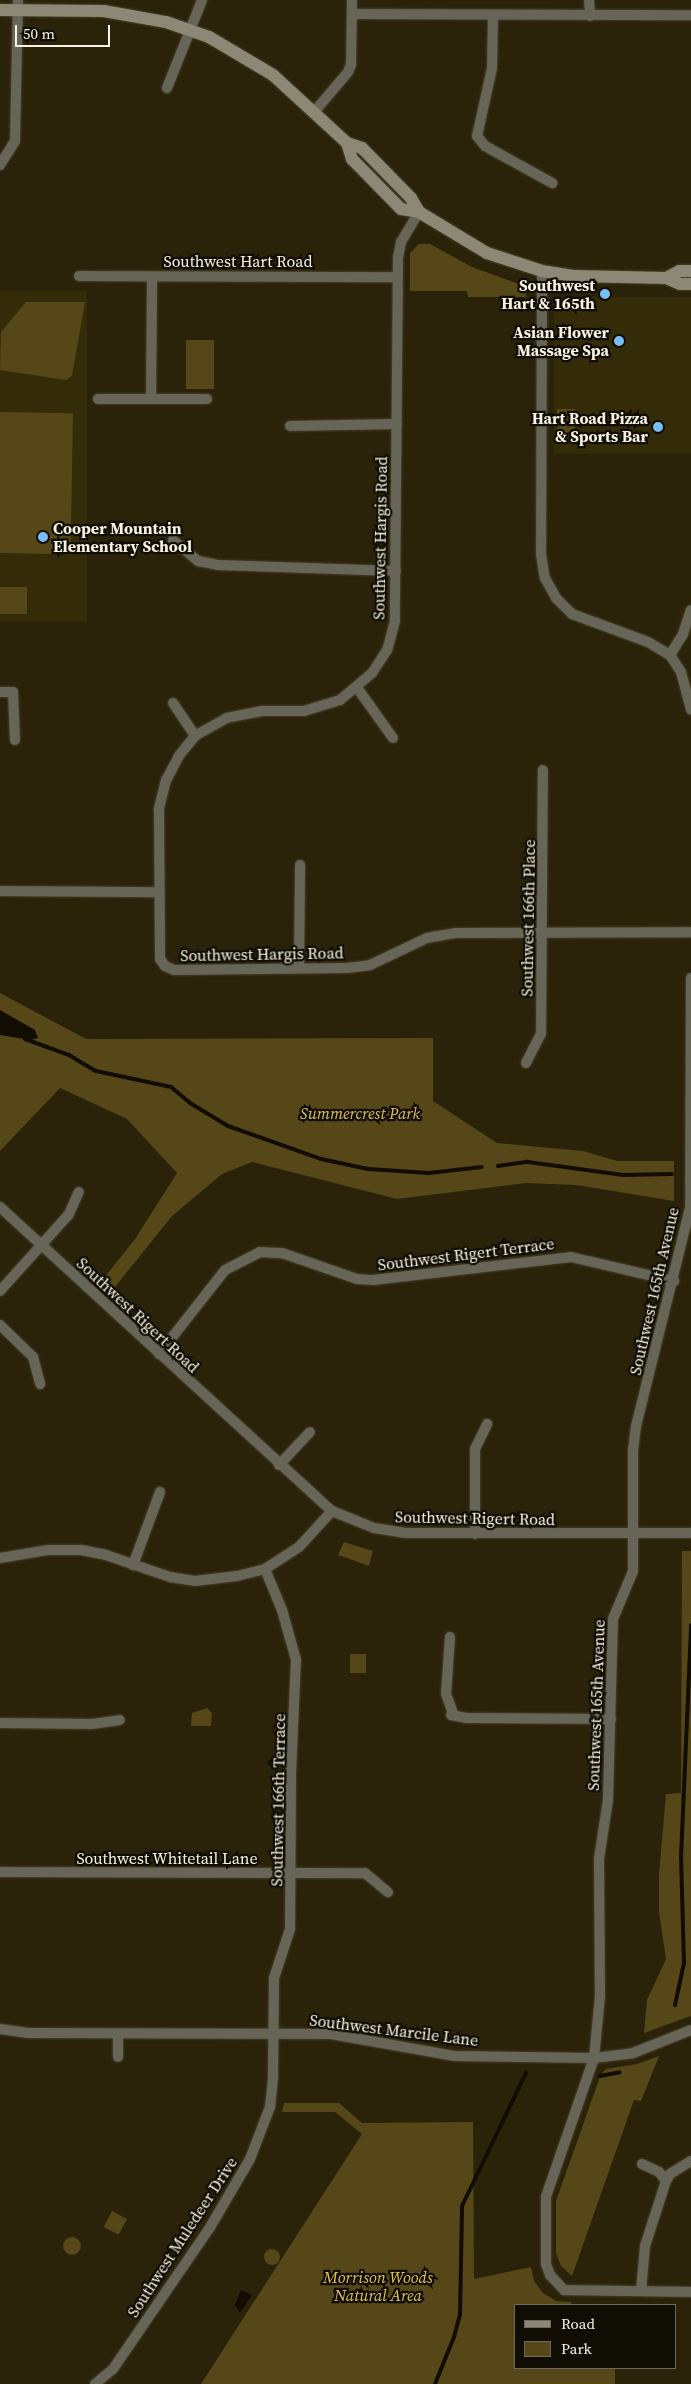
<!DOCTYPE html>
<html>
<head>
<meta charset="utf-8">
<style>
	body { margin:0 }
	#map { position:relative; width:691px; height:2384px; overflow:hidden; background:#2a230a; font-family:"Source Serif 4",serif }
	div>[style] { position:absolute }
	.built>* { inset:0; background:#342b09; transform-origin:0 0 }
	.green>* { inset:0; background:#554717; transform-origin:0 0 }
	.round { border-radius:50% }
	.water>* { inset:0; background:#130c00 }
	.stream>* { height:4px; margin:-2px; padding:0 2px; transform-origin:2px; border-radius:2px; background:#130c00 }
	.roads { filter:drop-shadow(0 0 1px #474029) drop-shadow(0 0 1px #474029) }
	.minor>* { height:10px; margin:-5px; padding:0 5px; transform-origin:5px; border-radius:5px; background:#676458 }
	.secondary>* { height:12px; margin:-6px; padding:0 6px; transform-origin:6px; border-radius:6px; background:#8d8875 }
	.dots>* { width:14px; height:14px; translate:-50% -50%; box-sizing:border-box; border:2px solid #100d04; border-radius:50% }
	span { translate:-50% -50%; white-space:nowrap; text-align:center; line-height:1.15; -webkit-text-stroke:4.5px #100d04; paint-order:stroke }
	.street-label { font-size:16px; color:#f8f3e4 }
	.poi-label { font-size:16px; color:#f8f3e4; font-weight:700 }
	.right { translate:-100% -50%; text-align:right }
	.left { translate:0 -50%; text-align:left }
	.park-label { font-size:16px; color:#e1c354; font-style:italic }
	.legend { position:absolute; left:514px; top:2304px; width:162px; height:65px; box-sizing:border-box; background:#100d04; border:1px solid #6d695e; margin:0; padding:6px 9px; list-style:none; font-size:15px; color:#f8f3e4 }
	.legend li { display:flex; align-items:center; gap:10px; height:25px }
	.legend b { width:25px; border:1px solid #6d695e }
	.scale { position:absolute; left:15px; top:25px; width:95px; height:22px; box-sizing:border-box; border:2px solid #f8f3e4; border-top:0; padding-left:6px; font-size:15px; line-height:18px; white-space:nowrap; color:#f8f3e4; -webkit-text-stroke:4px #100d04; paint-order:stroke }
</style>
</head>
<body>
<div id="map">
	<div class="built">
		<div style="left:0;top:291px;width:87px;height:331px"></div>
		<div style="left:554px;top:297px;width:137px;height:157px"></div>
	</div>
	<div class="green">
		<div style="clip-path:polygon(419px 244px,430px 244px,472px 267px,522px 285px,527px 297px,468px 297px,467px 291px,410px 291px,410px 253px)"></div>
		<div style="clip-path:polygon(26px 302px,85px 302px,72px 376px,66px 380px,0 370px,1px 332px)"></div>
		<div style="left:186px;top:340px;width:28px;height:49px"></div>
		<div style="left:557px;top:409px;width:18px;height:32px"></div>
		<div style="left:0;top:412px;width:73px;height:141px;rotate:1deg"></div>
		<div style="left:0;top:587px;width:27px;height:27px"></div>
		<div style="clip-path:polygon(0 993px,86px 1039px,433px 1038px,433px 1101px,497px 1143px,583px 1151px,617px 1161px,674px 1161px,674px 1201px,576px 1185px,526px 1183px,397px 1199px,252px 1162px,222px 1174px,172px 1216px,115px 1287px,104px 1278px,135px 1239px,177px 1173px,127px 1119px,60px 1088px,0 1151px)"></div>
		<div style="clip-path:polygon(344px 1542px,373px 1551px,369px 1566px,338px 1555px)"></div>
		<div style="clip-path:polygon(682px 1551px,691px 1551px,691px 2016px,644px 2033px,647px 2000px,666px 1959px,659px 1912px,659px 1874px,666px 1794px,681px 1793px)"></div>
		<div style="left:350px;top:1654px;width:16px;height:19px"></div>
		<div style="clip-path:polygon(207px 1708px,212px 1713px,211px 1726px,191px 1726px,192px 1713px)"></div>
		<div style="clip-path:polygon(659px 2056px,641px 2101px,634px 2100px,572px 2276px,561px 2266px,556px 2253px,556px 2201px,601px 2074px,606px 2069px,637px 2064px)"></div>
		<div style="clip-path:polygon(284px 2103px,339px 2103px,362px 2123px,473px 2122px,474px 2279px,531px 2267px,534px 2281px,543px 2293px,556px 2301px,571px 2302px,571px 2305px,515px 2305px,515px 2368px,615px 2368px,615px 2384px,201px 2384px,362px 2134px,335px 2112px,282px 2112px)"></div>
		<div style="left:112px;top:2211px;width:17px;height:18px;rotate:28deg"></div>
		<div class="round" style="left:63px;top:2237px;width:18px;height:18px"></div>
		<div class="round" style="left:264px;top:2249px;width:16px;height:16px"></div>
	</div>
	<div class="water">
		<div style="clip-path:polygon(0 1010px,35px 1030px,38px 1038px,30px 1040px,0 1035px)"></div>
		<div style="clip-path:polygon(241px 2290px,252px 2295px,240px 2313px,235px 2305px)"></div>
	</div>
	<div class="stream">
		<div style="left:25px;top:1039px;width:47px;rotate:20deg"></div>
		<div style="left:69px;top:1055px;width:31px;rotate:31deg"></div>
		<div style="left:96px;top:1071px;width:77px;rotate:12deg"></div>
		<div style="left:171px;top:1087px;width:25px;rotate:40deg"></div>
		<div style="left:190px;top:1103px;width:44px;rotate:31.2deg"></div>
		<div style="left:228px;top:1126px;width:99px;rotate:19.5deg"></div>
		<div style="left:321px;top:1159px;width:48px;rotate:12deg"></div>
		<div style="left:368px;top:1169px;width:61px;rotate:3.8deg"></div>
		<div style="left:429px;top:1173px;width:53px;rotate:-6.5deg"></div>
		<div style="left:498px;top:1166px;width:30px;rotate:-8deg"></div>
		<div style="left:528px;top:1162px;width:96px;rotate:7.8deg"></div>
		<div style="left:623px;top:1175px;width:49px;rotate:-1.2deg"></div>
		<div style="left:675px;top:2005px;width:43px;rotate:-77.9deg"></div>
		<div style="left:684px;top:1963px;width:106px;rotate:-91.6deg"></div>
		<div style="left:681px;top:1857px;width:232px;rotate:-87.5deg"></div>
		<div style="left:600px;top:2076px;width:20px;rotate:-11deg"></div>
		<div style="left:435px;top:2384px;width:51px;rotate:-68deg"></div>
		<div style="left:454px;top:2337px;width:24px;rotate:-75deg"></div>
		<div style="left:460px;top:2314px;width:108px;rotate:-88.9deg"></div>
		<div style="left:462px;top:2206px;width:148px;rotate:-64.3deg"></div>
	</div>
	<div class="roads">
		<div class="minor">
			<div style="left:589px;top:0;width:16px;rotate:86deg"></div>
			<div style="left:352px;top:14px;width:339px;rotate:0.2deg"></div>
			<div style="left:493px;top:16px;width:52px;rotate:91.1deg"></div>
			<div style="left:492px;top:68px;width:70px;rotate:102.4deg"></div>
			<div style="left:477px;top:136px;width:13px;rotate:51deg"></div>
			<div style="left:485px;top:146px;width:77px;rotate:28.9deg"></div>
			<div style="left:167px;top:88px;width:95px;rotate:-68.3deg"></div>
			<div style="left:314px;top:112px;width:52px;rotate:-49.6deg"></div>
			<div style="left:348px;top:72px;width:8px;rotate:-67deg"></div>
			<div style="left:351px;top:65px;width:65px;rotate:-89.1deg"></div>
			<div style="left:0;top:165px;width:28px;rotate:-58deg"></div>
			<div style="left:15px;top:141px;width:141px;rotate:-88.8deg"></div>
			<div style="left:419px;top:212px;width:35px;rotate:121deg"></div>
			<div style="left:401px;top:242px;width:15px;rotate:101deg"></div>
			<div style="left:398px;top:257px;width:364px;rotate:90.5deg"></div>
			<div style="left:395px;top:621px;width:30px;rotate:105deg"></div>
			<div style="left:387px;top:650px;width:27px;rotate:123deg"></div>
			<div style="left:372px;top:673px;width:42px;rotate:139.8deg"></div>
			<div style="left:340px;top:700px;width:37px;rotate:163deg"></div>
			<div style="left:305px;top:711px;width:43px;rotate:180deg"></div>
			<div style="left:262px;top:711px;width:36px;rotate:169deg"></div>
			<div style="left:227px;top:718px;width:37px;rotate:151deg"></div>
			<div style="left:195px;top:736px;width:26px;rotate:129deg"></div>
			<div style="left:179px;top:756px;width:27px;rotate:118deg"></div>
			<div style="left:166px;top:780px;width:30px;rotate:104deg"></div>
			<div style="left:159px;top:809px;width:150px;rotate:89.6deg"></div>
			<div style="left:160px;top:959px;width:9px;rotate:54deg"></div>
			<div style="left:165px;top:966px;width:10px;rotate:24deg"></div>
			<div style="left:174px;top:970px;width:173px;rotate:-0.7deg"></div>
			<div style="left:347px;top:968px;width:23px;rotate:-7deg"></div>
			<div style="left:370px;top:965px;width:63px;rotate:-25.3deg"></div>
			<div style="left:427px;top:938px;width:28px;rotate:-10deg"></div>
			<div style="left:455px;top:933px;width:236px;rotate:-0.2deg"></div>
			<div style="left:542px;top:271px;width:283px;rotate:90.2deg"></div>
			<div style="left:541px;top:554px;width:24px;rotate:81deg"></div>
			<div style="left:545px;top:578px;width:23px;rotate:61deg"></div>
			<div style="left:556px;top:598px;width:23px;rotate:45deg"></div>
			<div style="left:572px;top:614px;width:81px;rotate:20.2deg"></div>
			<div style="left:648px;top:642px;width:26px;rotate:31deg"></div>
			<div style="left:670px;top:655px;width:20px;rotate:57deg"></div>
			<div style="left:681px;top:672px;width:39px;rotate:75deg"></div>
			<div style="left:79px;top:276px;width:318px;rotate:0.2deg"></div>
			<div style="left:98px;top:399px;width:109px"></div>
			<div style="left:151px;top:399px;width:122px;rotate:-89.5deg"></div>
			<div style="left:290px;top:426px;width:107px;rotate:-1.1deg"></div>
			<div style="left:173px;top:540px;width:33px;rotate:40deg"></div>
			<div style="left:198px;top:561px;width:20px;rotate:11deg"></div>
			<div style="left:218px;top:565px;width:178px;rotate:1.9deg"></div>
			<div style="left:670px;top:655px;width:25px;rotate:-58deg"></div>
			<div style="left:683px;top:634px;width:25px;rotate:-72deg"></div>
			<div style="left:358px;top:689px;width:60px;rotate:54.5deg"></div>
			<div style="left:0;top:692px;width:13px"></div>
			<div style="left:13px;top:692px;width:48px;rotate:87.6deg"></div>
			<div style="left:173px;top:703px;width:40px;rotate:56deg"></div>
			<div style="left:0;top:891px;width:158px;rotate:0.4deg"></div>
			<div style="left:299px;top:968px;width:103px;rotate:-89.4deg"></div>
			<div style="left:691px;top:978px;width:230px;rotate:90.2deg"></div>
			<div style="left:690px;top:1208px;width:225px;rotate:103.9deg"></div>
			<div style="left:636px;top:1426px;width:23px;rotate:97deg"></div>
			<div style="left:633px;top:1449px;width:122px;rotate:90deg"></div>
			<div style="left:633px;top:1571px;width:52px;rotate:112.6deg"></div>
			<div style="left:613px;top:1619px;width:181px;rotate:91.6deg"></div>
			<div style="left:608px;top:1800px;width:60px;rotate:98.7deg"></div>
			<div style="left:599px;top:1859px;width:137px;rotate:89.6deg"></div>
			<div style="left:600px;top:1996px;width:62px;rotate:95.5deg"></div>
			<div style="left:594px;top:2058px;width:147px;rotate:109.1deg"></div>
			<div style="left:546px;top:2197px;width:67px;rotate:90deg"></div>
			<div style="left:546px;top:2264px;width:12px;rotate:70deg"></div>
			<div style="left:550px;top:2275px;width:21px;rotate:47deg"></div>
			<div style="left:564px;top:2290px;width:127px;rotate:0.9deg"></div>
			<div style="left:526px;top:1063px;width:33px;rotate:-63deg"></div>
			<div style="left:541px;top:1034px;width:264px;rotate:-89.6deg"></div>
			<div style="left:0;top:1207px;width:450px;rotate:42.5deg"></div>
			<div style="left:332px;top:1511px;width:45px;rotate:22deg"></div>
			<div style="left:374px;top:1528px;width:32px;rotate:9deg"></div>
			<div style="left:406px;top:1533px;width:285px"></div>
			<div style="left:0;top:1291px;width:103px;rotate:-48.1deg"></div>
			<div style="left:69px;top:1214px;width:24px;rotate:-66deg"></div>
			<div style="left:0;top:1325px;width:46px;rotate:44.1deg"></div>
			<div style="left:33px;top:1357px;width:28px;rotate:75deg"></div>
			<div style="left:159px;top:1354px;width:107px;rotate:-51.8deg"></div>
			<div style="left:225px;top:1270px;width:39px;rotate:-27deg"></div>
			<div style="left:260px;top:1252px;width:22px;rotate:3deg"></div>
			<div style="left:282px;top:1253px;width:79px;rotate:19.1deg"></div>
			<div style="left:357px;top:1279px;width:16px;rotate:4deg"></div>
			<div style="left:373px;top:1280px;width:199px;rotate:-6.6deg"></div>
			<div style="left:571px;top:1257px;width:106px;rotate:13.1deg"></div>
			<div style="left:279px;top:1465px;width:45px;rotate:-46.8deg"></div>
			<div style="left:475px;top:1534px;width:85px;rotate:-90deg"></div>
			<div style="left:475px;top:1449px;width:28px;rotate:-64deg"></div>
			<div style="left:0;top:1558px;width:49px;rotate:-9.5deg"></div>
			<div style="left:48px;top:1550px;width:33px"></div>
			<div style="left:81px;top:1550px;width:25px;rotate:11deg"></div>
			<div style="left:106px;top:1555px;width:68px;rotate:19deg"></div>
			<div style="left:170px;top:1577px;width:25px;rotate:9deg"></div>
			<div style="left:195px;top:1581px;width:42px;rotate:-6.8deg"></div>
			<div style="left:237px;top:1576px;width:29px;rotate:-14deg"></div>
			<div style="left:265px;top:1569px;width:40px;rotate:-32.9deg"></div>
			<div style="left:299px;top:1547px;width:49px;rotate:-47.5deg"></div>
			<div style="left:133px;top:1565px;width:78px;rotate:-69.7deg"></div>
			<div style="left:450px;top:1637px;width:57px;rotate:94deg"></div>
			<div style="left:446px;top:1694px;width:20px;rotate:70deg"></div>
			<div style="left:451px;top:1715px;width:15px;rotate:11deg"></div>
			<div style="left:466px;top:1718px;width:145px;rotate:0.4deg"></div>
			<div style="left:0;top:1723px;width:92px;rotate:0.6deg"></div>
			<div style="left:92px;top:1724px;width:28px;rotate:-8deg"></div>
			<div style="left:0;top:1872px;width:365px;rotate:0.2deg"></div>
			<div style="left:365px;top:1873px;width:30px;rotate:40deg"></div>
			<div style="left:0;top:2029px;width:27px;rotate:8deg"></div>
			<div style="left:27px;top:2033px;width:304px;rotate:0.2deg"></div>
			<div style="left:331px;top:2034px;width:126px;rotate:10.1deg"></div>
			<div style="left:455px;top:2056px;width:139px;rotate:0.8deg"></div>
			<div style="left:594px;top:2058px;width:39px;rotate:-7deg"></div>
			<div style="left:633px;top:2053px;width:62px;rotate:-21.6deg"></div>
			<div style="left:118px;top:2034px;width:23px;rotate:90deg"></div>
			<div style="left:642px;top:2164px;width:19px;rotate:25deg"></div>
			<div style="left:659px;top:2172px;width:11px;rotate:52deg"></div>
			<div style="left:641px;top:2291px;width:45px;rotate:-84.9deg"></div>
			<div style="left:645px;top:2246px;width:68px;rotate:-72.1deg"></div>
			<div style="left:666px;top:2181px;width:8px;rotate:-60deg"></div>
			<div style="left:670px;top:2174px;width:25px;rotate:-32deg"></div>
			<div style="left:95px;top:2384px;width:23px;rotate:-40deg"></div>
			<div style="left:113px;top:2369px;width:170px;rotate:-55.6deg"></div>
			<div style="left:209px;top:2229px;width:81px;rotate:-59.6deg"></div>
			<div style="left:250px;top:2159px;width:56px;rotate:-69deg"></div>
			<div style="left:270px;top:2107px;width:31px;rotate:-84deg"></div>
			<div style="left:273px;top:2076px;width:98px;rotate:-89.4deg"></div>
			<div style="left:274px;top:1978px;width:52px;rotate:-71.9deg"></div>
			<div style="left:290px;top:1929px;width:156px;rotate:-89.6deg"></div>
			<div style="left:291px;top:1773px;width:113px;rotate:-87.5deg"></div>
			<div style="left:296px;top:1660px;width:52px;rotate:-105.6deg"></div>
			<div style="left:282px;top:1610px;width:44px;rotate:-112.5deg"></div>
		</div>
		<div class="secondary">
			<div style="left:0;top:10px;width:104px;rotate:0.6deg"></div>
			<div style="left:104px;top:11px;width:63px;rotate:10.1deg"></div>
			<div style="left:166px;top:22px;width:46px;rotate:19.2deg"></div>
			<div style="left:209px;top:37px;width:74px;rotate:30.7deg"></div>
			<div style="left:273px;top:75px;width:100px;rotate:42.6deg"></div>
			<div style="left:347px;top:143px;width:16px;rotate:18deg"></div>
			<div style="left:362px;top:148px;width:70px;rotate:45.6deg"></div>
			<div style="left:411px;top:198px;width:16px;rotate:60deg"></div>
			<div style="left:347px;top:143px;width:17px;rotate:73deg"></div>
			<div style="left:352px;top:159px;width:70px;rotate:45.6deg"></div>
			<div style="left:401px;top:209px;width:18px;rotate:9deg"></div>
			<div style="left:419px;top:212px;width:79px;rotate:31.1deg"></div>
			<div style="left:487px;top:253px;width:58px;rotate:18.1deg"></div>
			<div style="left:542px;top:271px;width:33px;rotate:9deg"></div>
			<div style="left:575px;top:276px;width:91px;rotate:1.3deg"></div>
			<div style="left:666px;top:278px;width:15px;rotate:23deg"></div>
			<div style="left:680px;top:284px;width:11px"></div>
			<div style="left:666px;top:278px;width:15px;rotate:-28deg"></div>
			<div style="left:679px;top:271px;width:12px"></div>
		</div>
	</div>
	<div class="dots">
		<div style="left:605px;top:294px;background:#78bff7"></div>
		<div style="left:619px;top:341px;background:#78bff7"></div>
		<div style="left:658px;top:427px;background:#78bff7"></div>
		<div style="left:43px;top:537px;background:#78bff7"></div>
	</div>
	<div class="street-label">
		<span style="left:238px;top:261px">Southwest Hart Road</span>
		<span style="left:380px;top:538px;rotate:-89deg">Southwest Hargis Road</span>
		<span style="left:528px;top:918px;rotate:-89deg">Southwest 166th Place</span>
		<span style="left:262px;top:954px;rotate:-1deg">Southwest Hargis Road</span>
		<span style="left:466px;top:1254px;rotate:-7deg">Southwest Rigert Terrace</span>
		<span style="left:654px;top:1291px;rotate:-77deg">Southwest 165th Avenue</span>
		<span style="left:138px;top:1315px;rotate:43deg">Southwest Rigert Road</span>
		<span style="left:475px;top:1518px;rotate:1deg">Southwest Rigert Road</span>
		<span style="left:596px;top:1705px;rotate:-88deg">Southwest 165th Avenue</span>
		<span style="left:278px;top:1800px;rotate:-89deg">Southwest 166th Terrace</span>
		<span style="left:167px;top:1858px">Southwest Whitetail Lane</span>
		<span style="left:394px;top:2030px;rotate:7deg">Southwest Marcile Lane</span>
		<span style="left:182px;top:2237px;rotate:-57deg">Southwest Muledeer Drive</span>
	</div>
	<div class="poi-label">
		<span class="right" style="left:595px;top:294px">Southwest<br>Hart &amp; 165th</span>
		<span class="right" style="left:609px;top:341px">Asian Flower<br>Massage Spa</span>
		<span class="right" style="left:648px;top:427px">Hart Road Pizza<br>&amp; Sports Bar</span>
		<span class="left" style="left:53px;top:537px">Cooper Mountain<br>Elementary School</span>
	</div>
	<div class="park-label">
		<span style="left:360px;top:1113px">Summercrest Park</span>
		<span style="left:378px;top:2286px">Morrison Woods<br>Natural Area</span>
	</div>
	<ul class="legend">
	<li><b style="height:6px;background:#8d8875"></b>Road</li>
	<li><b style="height:14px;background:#554717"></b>Park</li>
	</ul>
	<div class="scale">50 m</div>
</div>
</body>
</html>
